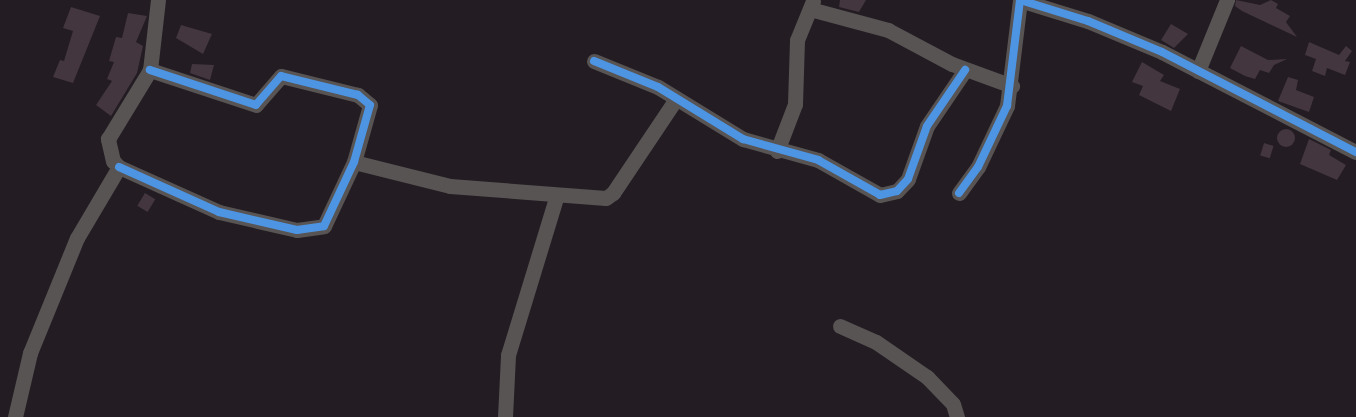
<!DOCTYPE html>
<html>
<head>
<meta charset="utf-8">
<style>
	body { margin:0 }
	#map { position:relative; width:1356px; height:417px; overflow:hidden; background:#231c23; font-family:"Archivo Narrow",sans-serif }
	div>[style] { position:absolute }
	.building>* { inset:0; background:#43363e; transform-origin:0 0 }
	.round { border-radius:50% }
	.minor>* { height:15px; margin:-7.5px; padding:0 7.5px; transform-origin:7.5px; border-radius:7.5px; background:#575453 }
	.cycleway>* { height:8px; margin:-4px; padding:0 4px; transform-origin:4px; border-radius:4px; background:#4d94e3 }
	span { translate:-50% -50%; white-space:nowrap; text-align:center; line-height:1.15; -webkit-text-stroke:5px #261926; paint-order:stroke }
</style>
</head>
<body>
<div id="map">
	<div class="building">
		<div style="clip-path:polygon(840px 0,866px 0,859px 12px,839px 7px)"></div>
		<div style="clip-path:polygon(1236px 0,1260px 5px,1271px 0,1278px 4px,1276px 8px,1290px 16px,1286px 22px,1297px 37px,1242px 11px,1235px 6px)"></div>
		<div style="clip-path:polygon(71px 7px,100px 16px,73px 83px,53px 77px,60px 60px,64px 61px,73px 31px,63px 28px)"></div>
		<div style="clip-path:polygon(128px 13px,147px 16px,136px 42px,143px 46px,137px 73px,111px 116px,96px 105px,112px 81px,107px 79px,114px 62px,109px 61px,116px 37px,122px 38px)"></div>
		<div style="clip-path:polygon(1171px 24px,1188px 34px,1174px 48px,1161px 40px)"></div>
		<div style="clip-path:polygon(181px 25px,212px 34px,203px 54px,176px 38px)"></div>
		<div style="clip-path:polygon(1309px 42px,1339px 55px,1346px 46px,1352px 51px,1345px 61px,1350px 62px,1345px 75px,1327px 68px,1325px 76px,1312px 71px,1316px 59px,1305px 55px)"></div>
		<div style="clip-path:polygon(1241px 46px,1268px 60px,1287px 59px,1274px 65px,1269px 73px,1260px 70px,1255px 79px,1245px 76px,1230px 68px)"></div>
		<div style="clip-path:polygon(1142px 62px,1164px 75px,1160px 81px,1180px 89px,1171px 111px,1139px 95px,1143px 86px,1132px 82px)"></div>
		<div style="clip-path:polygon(192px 64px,214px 65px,210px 80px,190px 73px)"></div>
		<div style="clip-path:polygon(1288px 77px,1298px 80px,1296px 90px,1314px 97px,1309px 112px,1278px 101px)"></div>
		<div class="round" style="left:1277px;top:129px;width:18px;height:18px"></div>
		<div style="clip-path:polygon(1309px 139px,1331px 150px,1329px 155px,1346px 165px,1337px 180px,1300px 164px)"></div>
		<div style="left:1264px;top:143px;width:10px;height:13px;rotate:17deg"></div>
		<div style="left:145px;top:193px;width:12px;height:15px;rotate:31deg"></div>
	</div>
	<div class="minor">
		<div style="left:810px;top:9px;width:81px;rotate:15.1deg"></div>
		<div style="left:888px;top:30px;width:72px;rotate:28deg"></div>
		<div style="left:952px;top:64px;width:64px;rotate:20.1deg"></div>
		<div style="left:594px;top:61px;width:69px;rotate:22.1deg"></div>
		<div style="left:658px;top:87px;width:100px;rotate:31.5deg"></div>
		<div style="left:743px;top:139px;width:78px;rotate:15.6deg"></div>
		<div style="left:818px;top:160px;width:71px;rotate:29.4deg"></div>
		<div style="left:880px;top:195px;width:17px;rotate:-13deg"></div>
		<div style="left:897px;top:191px;width:16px;rotate:-47deg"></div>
		<div style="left:908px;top:179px;width:56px;rotate:-70.3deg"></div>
		<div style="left:927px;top:126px;width:68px;rotate:-55.8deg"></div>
		<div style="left:1198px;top:71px;width:77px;rotate:-67.8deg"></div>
		<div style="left:777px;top:151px;width:50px;rotate:-69deg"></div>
		<div style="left:795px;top:104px;width:64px;rotate:-88.2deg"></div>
		<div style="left:797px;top:40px;width:42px;rotate:-67.7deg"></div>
		<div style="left:354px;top:162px;width:99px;rotate:14deg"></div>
		<div style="left:450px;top:186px;width:156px;rotate:4.4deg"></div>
		<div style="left:606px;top:198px;width:9px;rotate:-36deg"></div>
		<div style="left:613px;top:193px;width:113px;rotate:-56.2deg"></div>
		<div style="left:119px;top:167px;width:110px;rotate:24.2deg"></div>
		<div style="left:219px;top:212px;width:80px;rotate:13deg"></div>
		<div style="left:297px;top:230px;width:27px;rotate:-8deg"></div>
		<div style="left:324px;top:226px;width:71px;rotate:-64.9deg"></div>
		<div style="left:354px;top:162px;width:59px;rotate:-74.3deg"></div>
		<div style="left:370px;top:105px;width:16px;rotate:-140deg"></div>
		<div style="left:358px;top:95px;width:79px;rotate:-166.1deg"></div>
		<div style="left:281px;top:76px;width:38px;rotate:131deg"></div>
		<div style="left:256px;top:105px;width:112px;rotate:-161.7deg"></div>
		<div style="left:959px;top:193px;width:32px;rotate:-54deg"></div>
		<div style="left:978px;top:167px;width:68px;rotate:-64.6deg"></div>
		<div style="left:1007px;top:106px;width:107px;rotate:-83deg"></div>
		<div style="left:1020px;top:0;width:71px;rotate:17.2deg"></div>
		<div style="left:1088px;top:21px;width:80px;rotate:22.7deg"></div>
		<div style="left:1162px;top:52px;width:218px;rotate:27.3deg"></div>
		<div style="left:840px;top:326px;width:39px;rotate:24deg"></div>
		<div style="left:876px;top:342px;width:62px;rotate:34.5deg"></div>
		<div style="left:927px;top:377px;width:37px;rotate:46deg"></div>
		<div style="left:953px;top:404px;width:14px;rotate:73deg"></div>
		<div style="left:15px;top:417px;width:66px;rotate:-76.8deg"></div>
		<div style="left:30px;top:353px;width:124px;rotate:-67.8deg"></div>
		<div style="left:77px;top:238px;width:82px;rotate:-59.4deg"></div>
		<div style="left:119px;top:167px;width:8px;rotate:-135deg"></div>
		<div style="left:113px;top:161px;width:23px;rotate:-103deg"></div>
		<div style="left:108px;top:139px;width:81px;rotate:-58.7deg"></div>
		<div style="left:150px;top:70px;width:70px;rotate:-83.5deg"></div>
		<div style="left:505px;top:417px;width:62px;rotate:-87.2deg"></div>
		<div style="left:508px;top:355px;width:167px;rotate:-73deg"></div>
	</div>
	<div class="cycleway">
		<div style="left:594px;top:61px;width:69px;rotate:22.1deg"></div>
		<div style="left:658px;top:87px;width:100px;rotate:31.5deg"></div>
		<div style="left:743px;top:139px;width:78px;rotate:15.6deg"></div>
		<div style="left:818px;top:160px;width:71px;rotate:29.4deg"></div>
		<div style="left:880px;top:195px;width:17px;rotate:-13deg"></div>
		<div style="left:897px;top:191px;width:16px;rotate:-47deg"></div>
		<div style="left:908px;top:179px;width:56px;rotate:-70.3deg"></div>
		<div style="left:927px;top:126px;width:68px;rotate:-55.8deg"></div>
		<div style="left:119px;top:167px;width:110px;rotate:24.2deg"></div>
		<div style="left:219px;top:212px;width:80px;rotate:13deg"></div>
		<div style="left:297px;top:230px;width:27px;rotate:-8deg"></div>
		<div style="left:324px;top:226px;width:71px;rotate:-64.9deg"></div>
		<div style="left:354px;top:162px;width:59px;rotate:-74.3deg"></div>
		<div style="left:370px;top:105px;width:16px;rotate:-140deg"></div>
		<div style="left:358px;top:95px;width:79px;rotate:-166.1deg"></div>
		<div style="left:281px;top:76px;width:38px;rotate:131deg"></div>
		<div style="left:256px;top:105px;width:112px;rotate:-161.7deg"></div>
		<div style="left:959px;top:193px;width:32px;rotate:-54deg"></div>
		<div style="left:978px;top:167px;width:68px;rotate:-64.6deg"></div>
		<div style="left:1007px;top:106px;width:107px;rotate:-83deg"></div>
		<div style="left:1020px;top:0;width:71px;rotate:17.2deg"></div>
		<div style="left:1088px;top:21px;width:80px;rotate:22.7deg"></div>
		<div style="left:1162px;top:52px;width:218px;rotate:27.3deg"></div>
	</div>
</div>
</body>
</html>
